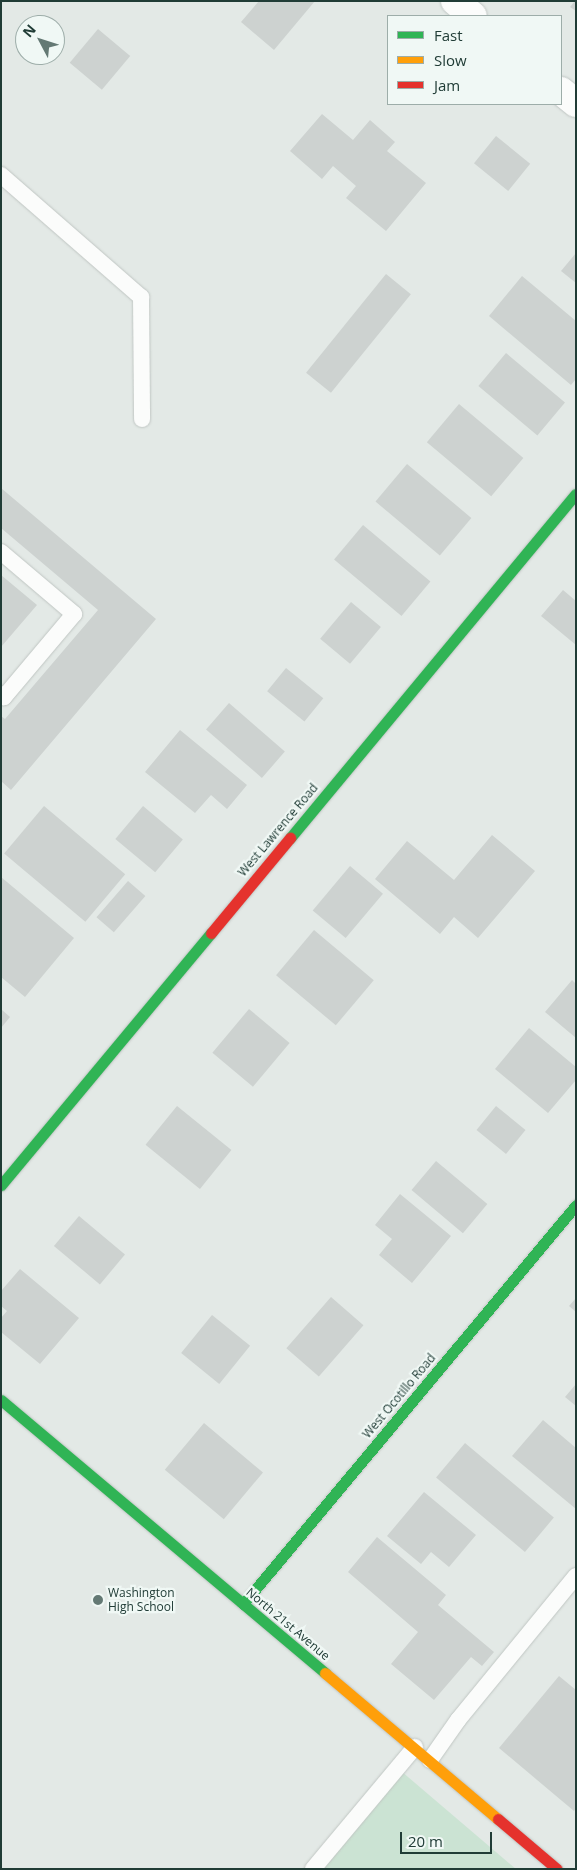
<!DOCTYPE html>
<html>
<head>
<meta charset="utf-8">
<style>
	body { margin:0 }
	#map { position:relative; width:577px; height:1870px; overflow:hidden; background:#e3e9e6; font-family:"Open Sans",sans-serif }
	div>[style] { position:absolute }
	.green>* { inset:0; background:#cbe3d3 }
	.building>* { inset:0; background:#cdd2d0; transform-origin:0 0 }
	.roads { filter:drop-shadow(0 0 1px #c0c6c3) drop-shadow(0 0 1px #c0c6c3) }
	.lane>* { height:16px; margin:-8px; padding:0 8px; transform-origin:8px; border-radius:8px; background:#fbfcfb }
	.street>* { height:28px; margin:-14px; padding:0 14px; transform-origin:14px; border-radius:14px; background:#fbfcfb }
	.fast>* { height:11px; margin:-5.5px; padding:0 5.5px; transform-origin:5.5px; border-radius:5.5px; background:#30b455 }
	.slow>* { height:11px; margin:-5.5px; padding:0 5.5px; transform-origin:5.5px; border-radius:5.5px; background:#ff9f0a }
	.jam>* { height:11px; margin:-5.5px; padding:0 5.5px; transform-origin:5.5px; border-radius:5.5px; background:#e5322d }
	.dots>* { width:14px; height:14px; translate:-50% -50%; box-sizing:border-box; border:2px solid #f0f8f5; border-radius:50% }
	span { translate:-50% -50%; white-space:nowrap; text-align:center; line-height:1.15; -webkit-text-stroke:4.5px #f0f8f5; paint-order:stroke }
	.street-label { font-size:12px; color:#203c36 }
	.poi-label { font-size:12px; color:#203c36 }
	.left { translate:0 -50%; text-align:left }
	.frame { position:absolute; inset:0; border:2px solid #203c36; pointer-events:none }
	.legend { position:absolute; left:387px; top:15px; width:175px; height:90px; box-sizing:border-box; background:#f0f8f5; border:1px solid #9dada9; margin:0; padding:6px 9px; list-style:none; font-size:15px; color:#203c36 }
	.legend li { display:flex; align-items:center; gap:10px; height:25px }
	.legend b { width:25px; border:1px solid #9dada9 }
	.north { position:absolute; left:15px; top:15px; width:50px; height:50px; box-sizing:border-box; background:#f0f8f5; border:1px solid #9dada9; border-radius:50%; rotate:310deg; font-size:14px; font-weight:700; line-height:20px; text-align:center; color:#203c36 }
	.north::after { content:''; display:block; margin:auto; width:18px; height:22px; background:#647974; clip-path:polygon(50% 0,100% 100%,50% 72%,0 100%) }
	.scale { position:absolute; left:400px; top:1832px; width:92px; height:22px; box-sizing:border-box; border:2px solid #203c36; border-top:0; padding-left:6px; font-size:15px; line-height:18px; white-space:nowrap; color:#203c36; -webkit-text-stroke:4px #f0f8f5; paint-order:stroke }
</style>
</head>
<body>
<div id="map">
	<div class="green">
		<div style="clip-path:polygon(401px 1771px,516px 1869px,319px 1869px)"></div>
	</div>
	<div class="building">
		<div style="clip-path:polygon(259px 1px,315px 1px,274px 50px,241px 22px)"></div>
		<div style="clip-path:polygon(575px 1px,576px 1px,576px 11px,570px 7px)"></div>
		<div style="left:98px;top:29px;width:42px;height:44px;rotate:40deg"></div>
		<div style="clip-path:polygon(322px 114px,353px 140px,370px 120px,395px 142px,387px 151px,426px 183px,386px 231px,346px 198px,356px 186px,333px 166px,322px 179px,290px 151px)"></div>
		<div style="left:496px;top:136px;width:44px;height:35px;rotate:39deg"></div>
		<div style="clip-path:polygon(576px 253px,576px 283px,561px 271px)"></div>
		<div style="left:386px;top:274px;width:32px;height:127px;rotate:39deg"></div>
		<div style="clip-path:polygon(522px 276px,576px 321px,576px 379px,571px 385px,489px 316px)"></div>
		<div style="left:506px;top:353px;width:77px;height:43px;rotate:40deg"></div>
		<div style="left:459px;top:404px;width:84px;height:50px;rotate:40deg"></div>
		<div style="left:407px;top:464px;width:84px;height:49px;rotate:40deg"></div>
		<div style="clip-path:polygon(1px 488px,156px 619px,11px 790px,1px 781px,1px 716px,5px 719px,98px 610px,1px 528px)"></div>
		<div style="left:363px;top:525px;width:88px;height:45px;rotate:40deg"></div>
		<div style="clip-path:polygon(1px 575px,37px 605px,1px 647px)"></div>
		<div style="clip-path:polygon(563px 590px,576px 601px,576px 645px,541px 616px)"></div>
		<div style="left:351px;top:602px;width:39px;height:48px;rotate:40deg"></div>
		<div style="left:286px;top:668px;width:48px;height:30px;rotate:39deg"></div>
		<div style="left:229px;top:703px;width:74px;height:35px;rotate:41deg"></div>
		<div style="clip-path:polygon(180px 730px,247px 785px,227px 809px,211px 795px,195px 813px,145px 772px)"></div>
		<div style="left:44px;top:806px;width:106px;height:62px;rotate:40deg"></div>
		<div style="left:143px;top:806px;width:52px;height:43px;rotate:40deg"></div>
		<div style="clip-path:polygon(492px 835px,535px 871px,478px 938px,454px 917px,440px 934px,375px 879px,407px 841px,454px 880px)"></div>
		<div style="left:350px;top:866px;width:43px;height:58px;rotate:40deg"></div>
		<div style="clip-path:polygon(1px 877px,74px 938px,25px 997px,1px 977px)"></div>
		<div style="left:128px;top:881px;width:23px;height:48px;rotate:41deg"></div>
		<div style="left:314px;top:930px;width:78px;height:59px;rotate:40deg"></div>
		<div style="clip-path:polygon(572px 980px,576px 984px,576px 1038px,545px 1012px)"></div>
		<div style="clip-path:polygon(1px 1009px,10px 1017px,1px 1028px)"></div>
		<div style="left:249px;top:1009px;width:53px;height:57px;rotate:40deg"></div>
		<div style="clip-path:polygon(529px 1028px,576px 1067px,576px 1080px,548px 1113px,495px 1069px)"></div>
		<div style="left:177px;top:1106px;width:70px;height:50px;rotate:39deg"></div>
		<div style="left:496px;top:1106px;width:38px;height:31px;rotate:39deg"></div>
		<div style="left:436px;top:1161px;width:67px;height:38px;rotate:40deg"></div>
		<div style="clip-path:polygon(400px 1194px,451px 1236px,412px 1283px,379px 1255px,392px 1239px,375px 1225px)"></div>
		<div style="left:79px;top:1216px;width:60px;height:39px;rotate:40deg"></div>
		<div style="clip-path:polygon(20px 1269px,79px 1318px,40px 1364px,1px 1332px,1px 1318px,7px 1311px,1px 1306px,1px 1291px)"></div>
		<div style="left:331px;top:1297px;width:43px;height:68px;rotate:41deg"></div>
		<div style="clip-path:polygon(576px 1298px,576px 1312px,569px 1306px)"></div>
		<div style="left:212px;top:1315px;width:49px;height:49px;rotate:39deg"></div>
		<div style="clip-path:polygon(576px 1384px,576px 1406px,565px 1397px)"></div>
		<div style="clip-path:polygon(543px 1420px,576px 1448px,576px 1509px,512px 1456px)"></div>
		<div style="left:204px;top:1423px;width:77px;height:61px;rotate:40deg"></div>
		<div style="left:465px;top:1443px;width:116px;height:45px;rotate:40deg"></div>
		<div style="clip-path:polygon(424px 1492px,476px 1535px,449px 1567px,431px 1552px,421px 1564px,387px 1536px)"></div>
		<div style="clip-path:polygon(377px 1537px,446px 1595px,438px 1605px,494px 1652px,482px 1666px,471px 1657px,434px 1700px,391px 1664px,418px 1632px,348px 1572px)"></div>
		<div style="clip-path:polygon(559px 1676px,576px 1690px,576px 1808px,574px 1811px,499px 1748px)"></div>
	</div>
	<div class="roads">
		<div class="lane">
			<div style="left:1px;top:175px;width:186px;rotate:41.1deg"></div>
			<div style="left:141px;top:297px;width:122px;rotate:89.5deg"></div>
			<div style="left:1px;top:552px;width:96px;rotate:40.3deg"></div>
			<div style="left:74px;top:614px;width:109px;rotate:130.1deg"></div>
			<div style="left:4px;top:697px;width:4px;rotate:-135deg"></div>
			<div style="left:430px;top:1760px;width:49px;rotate:-55deg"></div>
			<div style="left:458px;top:1720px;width:186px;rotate:-50.7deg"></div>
			<div style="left:313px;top:1869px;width:159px;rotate:-50.1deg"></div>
		</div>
		<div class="street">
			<div style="left:455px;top:1px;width:23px;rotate:40deg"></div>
			<div style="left:561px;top:91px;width:19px;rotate:39deg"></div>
		</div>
		<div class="fast">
			<div style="left:290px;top:838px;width:447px;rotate:-50.3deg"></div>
			<div style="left:1px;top:1185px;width:328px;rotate:-50.2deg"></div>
			<div style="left:1px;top:1400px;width:424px;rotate:40.1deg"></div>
			<div style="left:243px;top:1604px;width:520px;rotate:-50.15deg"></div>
		</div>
		<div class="slow">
			<div style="left:325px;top:1673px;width:226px;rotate:40.2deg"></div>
		</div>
		<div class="jam">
			<div style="left:211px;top:933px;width:124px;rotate:-50.3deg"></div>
			<div style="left:498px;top:1819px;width:77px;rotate:40.3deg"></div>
		</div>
	</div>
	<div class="dots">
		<div style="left:98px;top:1600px;background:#647974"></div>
	</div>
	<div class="street-label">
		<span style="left:278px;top:830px;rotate:-50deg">West Lawrence Road</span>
		<span style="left:399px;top:1396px;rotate:-50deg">West Ocotillo Road</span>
		<span style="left:288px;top:1624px;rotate:40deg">North 21st Avenue</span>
	</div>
	<div class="poi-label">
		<span class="left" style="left:108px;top:1600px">Washington<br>High School</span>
	</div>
	<div class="frame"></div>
	<ul class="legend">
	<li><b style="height:6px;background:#30b455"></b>Fast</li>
	<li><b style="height:6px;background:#ff9f0a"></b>Slow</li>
	<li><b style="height:6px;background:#e5322d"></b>Jam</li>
	</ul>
	<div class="north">N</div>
	<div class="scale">20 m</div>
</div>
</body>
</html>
